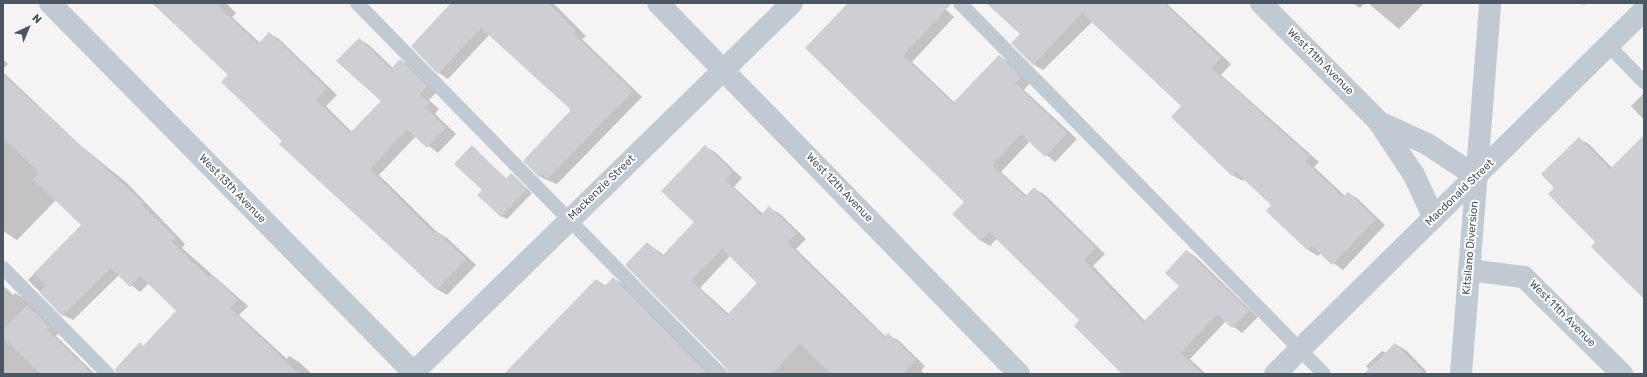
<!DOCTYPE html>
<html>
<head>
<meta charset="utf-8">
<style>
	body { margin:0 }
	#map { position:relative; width:1647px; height:377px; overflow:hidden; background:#f5f3f3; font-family:Rubik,sans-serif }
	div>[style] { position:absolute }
	.shadow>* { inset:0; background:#0003 }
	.building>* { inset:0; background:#cdcfd5 }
	.service>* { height:14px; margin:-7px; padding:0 7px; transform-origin:7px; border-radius:7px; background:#c1cad2 }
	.minor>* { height:22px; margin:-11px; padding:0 11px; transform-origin:11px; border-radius:11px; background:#c1cad2 }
	.tertiary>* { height:22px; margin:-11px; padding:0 11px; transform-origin:11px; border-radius:11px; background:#c1cad2 }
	span { translate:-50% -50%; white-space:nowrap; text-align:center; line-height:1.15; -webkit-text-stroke:4px #fff; paint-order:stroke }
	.street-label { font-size:11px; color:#4a5661 }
	.frame { position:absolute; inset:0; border:4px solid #4a5661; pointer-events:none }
	.north { position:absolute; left:8px; top:8px; width:40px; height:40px; -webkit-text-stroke:3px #fff; paint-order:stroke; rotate:44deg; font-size:11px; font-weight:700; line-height:16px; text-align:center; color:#4a5661 }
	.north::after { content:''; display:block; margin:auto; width:14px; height:18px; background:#4a5661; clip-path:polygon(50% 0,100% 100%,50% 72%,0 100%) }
</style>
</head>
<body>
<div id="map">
	<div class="shadow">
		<div style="clip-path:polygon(152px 3px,226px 3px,236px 13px,232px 17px,260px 43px,269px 33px,279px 39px,337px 95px,326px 106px,352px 132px,382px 101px,359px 39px,369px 45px,393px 68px,400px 60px,410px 66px,436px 93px,429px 100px,439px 109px,435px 114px,456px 134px,438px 153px,416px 136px,379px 175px,437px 232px,447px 238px,476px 265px,447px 295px,437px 289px,283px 141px,230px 75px)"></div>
		<div style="clip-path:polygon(453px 3px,553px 3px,586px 36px,582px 39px,642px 97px,557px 184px,549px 181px,539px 176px,571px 111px,570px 108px,490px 34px,448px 79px,439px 73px)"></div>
		<div style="clip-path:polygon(867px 3px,939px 3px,954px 17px,912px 62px,955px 103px,1000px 57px,1009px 62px,1030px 83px,1024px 90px,1077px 139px,1055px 162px,1030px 141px,1001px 172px,1027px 196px,1034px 189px,1044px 194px,1105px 254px,1093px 266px,1145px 321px,1180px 286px,1187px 251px,1196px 257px,1258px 317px,1242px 333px,1226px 321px,1190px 359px,1206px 374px,1123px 374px,1081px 320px,997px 238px,990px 246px,980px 240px,965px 202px)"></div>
		<div style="clip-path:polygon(993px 3px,1166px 3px,1231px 64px,1221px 75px,1319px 162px,1314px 167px,1345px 196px,1348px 193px,1358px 199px,1385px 225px,1343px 270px,1321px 253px,1318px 256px,1308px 250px,1267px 211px,1272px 205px,1244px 179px,1243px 181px,1232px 175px,1182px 106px,1092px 22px,1043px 70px,1033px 64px,1021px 34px)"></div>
		<div style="clip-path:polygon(1352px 3px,1365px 3px,1360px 8px)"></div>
		<div style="clip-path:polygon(1368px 3px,1424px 3px,1399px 29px)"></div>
		<div style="clip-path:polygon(1580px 3px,1587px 3px,1584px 5px)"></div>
		<div style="clip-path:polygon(3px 59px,8px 64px,3px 69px)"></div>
		<div style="clip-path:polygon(3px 72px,80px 145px,127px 183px,185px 244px,182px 248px,248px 306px,239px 315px,287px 359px,289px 356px,299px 362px,312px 374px,131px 374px,140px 344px,144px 346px,178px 311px,149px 283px,140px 292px,119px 275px,73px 320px,63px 315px,28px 280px,82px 225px,56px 200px,17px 240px,3px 231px)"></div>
		<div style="clip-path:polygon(1644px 93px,1644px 120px,1631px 106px)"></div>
		<div style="clip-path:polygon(1644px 137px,1644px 296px,1597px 242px,1556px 188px,1579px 139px,1589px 144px,1612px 168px)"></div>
		<div style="clip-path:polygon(472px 147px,507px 179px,512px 174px,532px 193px,507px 219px,501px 216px)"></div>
		<div style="clip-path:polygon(evenodd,705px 147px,715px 152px,742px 178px,734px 187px,763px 214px,769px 208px,779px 213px,806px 239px,796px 249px,886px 337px,888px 335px,898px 340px,925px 366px,921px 371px,925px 374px,729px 374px,647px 243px,664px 255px,695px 222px,705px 147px,730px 256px,759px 282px,729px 314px,700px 288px,730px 256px)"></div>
		<div style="clip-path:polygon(613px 278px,623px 284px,711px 374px,506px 374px,597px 280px,606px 286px)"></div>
		<div style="clip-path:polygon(3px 285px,13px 295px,15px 293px,25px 299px,59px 333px,56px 336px,95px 374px,3px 374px)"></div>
		<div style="clip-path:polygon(1395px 344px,1406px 350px,1426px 371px,1426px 374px,1374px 374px,1366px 366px,1382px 351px,1386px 353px)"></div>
	</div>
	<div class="building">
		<div style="clip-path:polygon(152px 3px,215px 3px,258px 44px,269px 32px,327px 88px,316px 100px,350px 133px,381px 101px,336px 61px,359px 38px,391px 69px,400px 59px,427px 86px,420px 94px,430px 103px,425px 107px,446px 128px,427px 148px,407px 129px,370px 169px,434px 233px,437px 231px,466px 259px,437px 290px,279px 144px,282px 141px,221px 82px,228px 75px)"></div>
		<div style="clip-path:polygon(451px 3px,548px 3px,576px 30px,573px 33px,633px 91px,547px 179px,542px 174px,539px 177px,523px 161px,570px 111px,569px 108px,481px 28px,438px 74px,411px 46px)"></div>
		<div style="clip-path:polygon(848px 3px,952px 3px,903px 56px,953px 103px,999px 55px,1021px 77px,1015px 83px,1067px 133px,1045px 157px,1021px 134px,992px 165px,1025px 197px,1034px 187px,1096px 248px,1084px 260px,1143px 322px,1179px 286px,1165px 273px,1186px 250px,1249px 311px,1232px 328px,1217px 314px,1181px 353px,1203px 374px,1122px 374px,1074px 326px,1079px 320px,989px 232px,980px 241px,952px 214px,964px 202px,805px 48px)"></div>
		<div style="clip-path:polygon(986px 3px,1164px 3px,1221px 58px,1211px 68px,1310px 156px,1305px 161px,1343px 197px,1348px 192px,1376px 219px,1332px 265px,1312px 246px,1307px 250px,1266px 211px,1271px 205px,1236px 172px,1232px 176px,1171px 117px,1181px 106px,1082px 13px,1033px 65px,1011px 43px,1020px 34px)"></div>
		<div style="clip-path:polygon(3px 75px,144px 203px,142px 205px,176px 238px,172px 242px,209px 277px,211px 274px,238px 300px,230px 308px,299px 374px,116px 374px,115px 369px,140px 342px,143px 346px,176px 311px,140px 276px,130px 287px,111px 268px,62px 316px,39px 292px,46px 285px,34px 273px,81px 225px,33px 179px,39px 173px,3px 138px)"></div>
		<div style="clip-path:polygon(1644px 135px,1644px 299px,1591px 247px,1595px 242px,1548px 194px,1554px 188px,1541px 174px,1579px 137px,1610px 169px)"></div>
		<div style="clip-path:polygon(472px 145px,506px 179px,511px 173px,527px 189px,501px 217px,477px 195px,482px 190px,454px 164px)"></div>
		<div style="clip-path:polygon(evenodd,705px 145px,733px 172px,725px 180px,761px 215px,769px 206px,797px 233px,787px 243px,884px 337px,888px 333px,916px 360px,903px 374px,831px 374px,800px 344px,772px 374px,728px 374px,726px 368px,625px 265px,647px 242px,662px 256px,694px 222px,661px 191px,705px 145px,722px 249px,757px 283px,727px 315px,691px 281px,722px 249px)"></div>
		<div style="clip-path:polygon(613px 277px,708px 374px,504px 374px,596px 279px,604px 287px)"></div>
		<div style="clip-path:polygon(27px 305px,50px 327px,47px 330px,92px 374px,41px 374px,14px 348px,3px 336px,3px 330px)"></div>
		<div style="clip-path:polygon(1395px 343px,1425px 374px,1364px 374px)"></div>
	</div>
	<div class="service">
		<div style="left:357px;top:3px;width:519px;rotate:45.62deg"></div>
		<div style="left:960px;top:3px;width:520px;rotate:45.55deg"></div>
		<div style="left:1608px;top:45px;width:52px;rotate:45.8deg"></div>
		<div style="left:3px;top:268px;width:149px;rotate:45.3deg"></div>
	</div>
	<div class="minor">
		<div style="left:50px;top:3px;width:520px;rotate:45.47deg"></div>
		<div style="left:658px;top:3px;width:518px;rotate:45.78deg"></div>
		<div style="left:1261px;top:3px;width:166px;rotate:45.2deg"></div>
		<div style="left:1378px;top:121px;width:65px;rotate:56.3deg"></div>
		<div style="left:1414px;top:175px;width:47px;rotate:65.1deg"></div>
		<div style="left:1379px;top:122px;width:53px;rotate:24.6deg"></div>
		<div style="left:1427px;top:144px;width:60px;rotate:33.4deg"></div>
		<div style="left:1469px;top:270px;width:55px;rotate:7.3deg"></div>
		<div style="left:1524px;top:277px;width:138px;rotate:44.7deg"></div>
		<div style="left:412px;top:374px;width:531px;rotate:-44.31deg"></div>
	</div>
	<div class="tertiary">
		<div style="left:1275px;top:374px;width:518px;rotate:-44.61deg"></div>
		<div style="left:1461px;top:374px;width:372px;rotate:-85.5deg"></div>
	</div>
	<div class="street-label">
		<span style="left:1320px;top:62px;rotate:45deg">West 11th Avenue</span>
		<span style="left:602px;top:188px;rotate:-44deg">Mackenzie Street</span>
		<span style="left:839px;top:188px;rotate:46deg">West 12th Avenue</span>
		<span style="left:232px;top:189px;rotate:46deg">West 13th Avenue</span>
		<span style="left:1460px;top:193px;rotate:-44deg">Macdonald Street</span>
		<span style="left:1471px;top:248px;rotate:-85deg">Kitsilano Diversion</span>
		<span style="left:1562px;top:314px;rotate:45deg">West 11th Avenue</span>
	</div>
	<div class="frame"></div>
	<div class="north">N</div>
</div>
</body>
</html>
